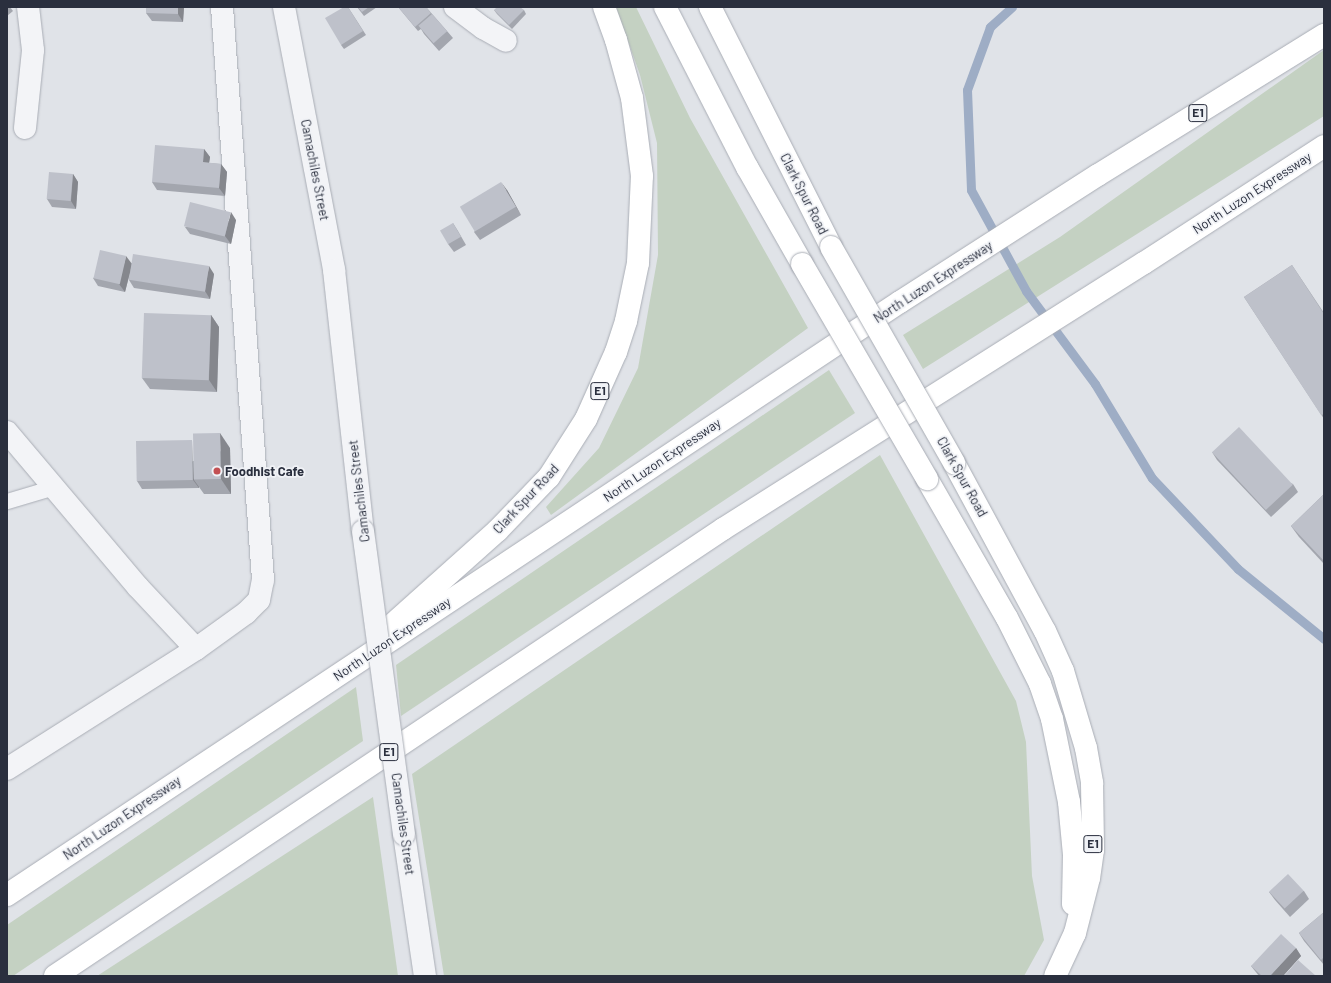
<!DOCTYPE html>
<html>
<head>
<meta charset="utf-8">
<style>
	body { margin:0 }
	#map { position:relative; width:1331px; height:983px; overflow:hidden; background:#e0e3e8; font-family:Barlow,sans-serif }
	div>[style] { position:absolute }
	.green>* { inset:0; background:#c4d1c2 }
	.stream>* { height:9px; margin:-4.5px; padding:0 4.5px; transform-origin:4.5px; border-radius:4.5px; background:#9eadc5 }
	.roads { filter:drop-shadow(0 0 1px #a9adb5) drop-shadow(0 0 1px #a9adb5) }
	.service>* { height:15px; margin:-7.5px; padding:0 7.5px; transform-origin:7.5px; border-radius:7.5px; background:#f3f4f7 }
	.minor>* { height:22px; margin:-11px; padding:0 11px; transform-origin:11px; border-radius:11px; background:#f3f4f7 }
	.tertiary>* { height:22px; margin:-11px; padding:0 11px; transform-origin:11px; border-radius:11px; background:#f3f4f7 }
	.motorway>* { height:22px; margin:-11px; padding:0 11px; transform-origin:11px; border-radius:11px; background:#fff }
	.bridges { filter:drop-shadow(0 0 1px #a9adb5) drop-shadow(0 0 1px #a9adb5) }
	.tertiary-bridge>* { height:22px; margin:-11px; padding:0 11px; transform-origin:11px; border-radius:11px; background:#f3f4f7 }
	.motorway-bridge>* { height:22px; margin:-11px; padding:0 11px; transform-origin:11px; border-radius:11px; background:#fff }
	.wall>* { inset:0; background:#a3a6ae }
	.shaded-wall>* { inset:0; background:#85878d }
	.building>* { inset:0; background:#bec1ca; transform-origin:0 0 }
	.dots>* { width:11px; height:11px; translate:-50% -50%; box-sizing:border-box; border:2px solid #f0f2f6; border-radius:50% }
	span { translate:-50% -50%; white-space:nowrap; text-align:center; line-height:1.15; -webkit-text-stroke:3.5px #f0f2f6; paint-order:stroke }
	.shield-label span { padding:1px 3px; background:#f0f2f6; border:1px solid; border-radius:3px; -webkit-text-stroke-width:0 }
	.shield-label { font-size:12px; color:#2a2f3e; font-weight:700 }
	.street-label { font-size:13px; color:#2a2f3e }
	.poi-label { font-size:13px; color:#2a2f3e; font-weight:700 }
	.left { translate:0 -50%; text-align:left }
	.frame { position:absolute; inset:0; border:8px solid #2a2f3e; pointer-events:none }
</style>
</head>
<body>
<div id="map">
	<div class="green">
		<div style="clip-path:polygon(616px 7px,636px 7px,690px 118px,808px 328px,551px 515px,546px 507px,599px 448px,638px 368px,658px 255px,657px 143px,640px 75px)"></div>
		<div style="clip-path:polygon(1324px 50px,1324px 116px,923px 369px,903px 335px,1060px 237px)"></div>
		<div style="clip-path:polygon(829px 370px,855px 413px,401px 716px,396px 665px)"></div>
		<div style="clip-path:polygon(880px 455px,1016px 701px,1026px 742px,1032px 876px,1044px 940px,1024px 976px,444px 976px,412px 774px)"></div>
		<div style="clip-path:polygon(356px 687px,363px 741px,13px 976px,7px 976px,7px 925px)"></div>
		<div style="clip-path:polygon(373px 797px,398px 976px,97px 976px)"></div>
	</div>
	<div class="stream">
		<div style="left:1012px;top:7px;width:30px;rotate:138deg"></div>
		<div style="left:990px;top:27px;width:67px;rotate:110.1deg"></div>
		<div style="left:967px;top:90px;width:100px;rotate:87.7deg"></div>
		<div style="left:971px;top:190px;width:115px;rotate:61.4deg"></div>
		<div style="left:1026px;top:291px;width:116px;rotate:53.4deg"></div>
		<div style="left:1095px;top:384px;width:110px;rotate:58.8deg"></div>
		<div style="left:1152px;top:478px;width:125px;rotate:46.6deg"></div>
		<div style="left:1238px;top:569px;width:111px;rotate:39.1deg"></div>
	</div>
	<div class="roads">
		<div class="service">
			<div style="left:7px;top:501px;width:49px;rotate:-16.6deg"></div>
		</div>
		<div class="minor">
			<div style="left:455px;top:7px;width:35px;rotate:37deg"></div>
			<div style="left:483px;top:28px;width:26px;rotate:29deg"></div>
			<div style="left:25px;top:128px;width:78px;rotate:-84.1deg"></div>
			<div style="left:33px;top:50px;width:43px;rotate:-96.6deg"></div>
			<div style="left:7px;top:432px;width:203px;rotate:49.8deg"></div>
			<div style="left:138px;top:587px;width:85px;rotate:46.9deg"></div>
			<div style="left:7px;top:769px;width:224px;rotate:-32.4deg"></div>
			<div style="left:196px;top:649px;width:62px;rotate:-35.8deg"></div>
			<div style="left:246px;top:613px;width:18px;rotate:-45deg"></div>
			<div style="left:259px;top:600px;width:20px;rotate:-79deg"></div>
			<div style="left:263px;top:580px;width:574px;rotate:-94.09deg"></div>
		</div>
		<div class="tertiary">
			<div style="left:284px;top:7px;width:268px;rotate:79.2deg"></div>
			<div style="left:334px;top:270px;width:263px;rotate:83.7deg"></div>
			<div style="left:404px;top:834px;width:144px;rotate:81.6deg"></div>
		</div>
		<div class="motorway">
			<div style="left:665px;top:7px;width:180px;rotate:62.9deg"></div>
			<div style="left:747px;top:167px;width:112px;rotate:60.4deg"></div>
			<div style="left:710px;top:7px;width:269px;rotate:63.2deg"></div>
			<div style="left:954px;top:463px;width:191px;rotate:61.6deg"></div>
			<div style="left:1045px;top:631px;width:44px;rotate:65.8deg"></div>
			<div style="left:1063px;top:671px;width:80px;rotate:73.4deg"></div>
			<div style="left:1086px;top:748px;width:36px;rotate:80deg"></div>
			<div style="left:1092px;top:783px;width:67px;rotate:89.1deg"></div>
			<div style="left:1093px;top:850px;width:28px;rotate:98deg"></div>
			<div style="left:1089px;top:878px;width:57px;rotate:104.3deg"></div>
			<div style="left:1075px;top:933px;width:47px;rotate:114.9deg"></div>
			<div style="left:927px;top:479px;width:160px;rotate:60.1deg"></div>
			<div style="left:1007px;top:618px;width:74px;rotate:63.4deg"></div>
			<div style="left:1040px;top:684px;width:37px;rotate:71deg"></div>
			<div style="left:1052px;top:719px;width:85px;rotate:78.4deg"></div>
			<div style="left:1069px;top:802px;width:53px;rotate:84.6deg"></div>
			<div style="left:1074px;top:855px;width:49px;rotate:91.2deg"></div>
			<div style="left:385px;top:631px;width:150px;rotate:-41.8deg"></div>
			<div style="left:497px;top:531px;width:75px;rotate:-46.1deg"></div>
			<div style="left:549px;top:477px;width:69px;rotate:-57.5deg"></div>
			<div style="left:586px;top:419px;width:73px;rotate:-65.9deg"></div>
			<div style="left:616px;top:352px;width:33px;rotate:-72deg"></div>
			<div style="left:626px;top:321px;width:59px;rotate:-78.3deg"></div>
			<div style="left:638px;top:263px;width:87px;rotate:-87.4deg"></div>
			<div style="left:642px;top:176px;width:79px;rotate:-97.3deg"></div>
			<div style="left:632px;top:98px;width:60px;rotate:-105.4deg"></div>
			<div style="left:616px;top:40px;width:35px;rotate:-110deg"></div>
			<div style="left:7px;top:895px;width:1072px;rotate:-33.59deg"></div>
			<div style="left:900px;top:302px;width:235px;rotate:-32.7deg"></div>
			<div style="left:1098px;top:175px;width:266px;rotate:-31.8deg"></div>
			<div style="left:55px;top:976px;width:804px;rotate:-33.79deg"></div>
			<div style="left:723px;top:529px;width:498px;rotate:-32.3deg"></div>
			<div style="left:1144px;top:263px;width:215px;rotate:-33deg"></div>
		</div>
	</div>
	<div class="bridges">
		<div class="tertiary-bridge">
			<div style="left:363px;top:531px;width:306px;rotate:82.3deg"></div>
		</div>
		<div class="motorway-bridge">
			<div style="left:831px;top:247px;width:249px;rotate:60.3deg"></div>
			<div style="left:802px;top:264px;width:249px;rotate:59.8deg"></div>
		</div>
	</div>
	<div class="wall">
		<div style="clip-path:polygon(7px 7px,10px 7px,13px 11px,7px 16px)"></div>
		<div style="clip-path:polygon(184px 7px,183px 22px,152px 21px,146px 13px)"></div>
		<div style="clip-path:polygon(348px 7px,366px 35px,344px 49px,341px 45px)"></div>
		<div style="clip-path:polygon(357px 7px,377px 7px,364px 16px)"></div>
		<div style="clip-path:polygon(398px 7px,426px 7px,447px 31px,453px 38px,439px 51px,424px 34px,421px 29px,418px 31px)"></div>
		<div style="clip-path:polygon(494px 10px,524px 10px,526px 14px,512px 29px,497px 14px)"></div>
		<div style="clip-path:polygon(204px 149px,210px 157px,209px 163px,221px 164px,227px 172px,225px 196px,157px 190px,152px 182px)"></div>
		<div style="clip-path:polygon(73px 174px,78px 182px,76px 209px,52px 207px,47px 199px)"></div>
		<div style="clip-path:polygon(507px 190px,521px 215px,480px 240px,474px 232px)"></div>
		<div style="clip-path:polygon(236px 220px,231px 244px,190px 234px,185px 227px)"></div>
		<div style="clip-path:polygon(453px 223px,458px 231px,466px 245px,454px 252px,448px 244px)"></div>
		<div style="clip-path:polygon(131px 263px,214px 274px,210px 299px,134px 288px,129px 280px,130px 273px,125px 292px,98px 286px,93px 278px)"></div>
		<div style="clip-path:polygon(1292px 265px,1324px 313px,1324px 419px,1244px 297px)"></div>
		<div style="clip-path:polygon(211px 315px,219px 327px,217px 392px,150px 389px,142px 378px)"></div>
		<div style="clip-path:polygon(230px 448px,231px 494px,204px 494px,199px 487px,199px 488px,142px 489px,137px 481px)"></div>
		<div style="clip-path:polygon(1212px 452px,1293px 484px,1298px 492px,1271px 517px,1217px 460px)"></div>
		<div style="clip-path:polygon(1324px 494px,1324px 564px,1299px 537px,1291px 526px)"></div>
		<div style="clip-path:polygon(1304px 891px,1309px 899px,1290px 917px,1275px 900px,1269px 892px)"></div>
		<div style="clip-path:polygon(1324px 912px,1324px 965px,1304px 941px,1299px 933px)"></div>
		<div style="clip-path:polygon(1296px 948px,1301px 956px,1283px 976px,1259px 976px,1251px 966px)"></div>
	</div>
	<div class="shaded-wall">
		<div style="clip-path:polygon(178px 7px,184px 7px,183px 22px,178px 14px)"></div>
		<div style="clip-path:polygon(204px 149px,210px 157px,208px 170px,203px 162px)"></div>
		<div style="clip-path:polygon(221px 164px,227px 172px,225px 196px,219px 188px)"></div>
		<div style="clip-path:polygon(73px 174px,78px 182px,76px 209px,71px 201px)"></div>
		<div style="clip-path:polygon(501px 182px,507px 190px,521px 215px,516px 207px)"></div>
		<div style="clip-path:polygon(231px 212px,236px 220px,231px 244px,225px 236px)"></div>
		<div style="clip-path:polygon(126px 256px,132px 264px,125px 292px,119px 284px)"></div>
		<div style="clip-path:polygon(209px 266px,214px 274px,210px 299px,205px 291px)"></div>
		<div style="clip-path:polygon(211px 315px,219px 327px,217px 392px,209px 380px)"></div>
		<div style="clip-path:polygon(220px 433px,230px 448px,231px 494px,221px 479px)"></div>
		<div style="clip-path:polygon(192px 440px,194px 480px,199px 487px,199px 488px,193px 480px)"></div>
		<div style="clip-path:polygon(1296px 948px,1301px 956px,1283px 976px,1270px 976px)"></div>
	</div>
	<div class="building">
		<div style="clip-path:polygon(146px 7px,178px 7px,178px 14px,146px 13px)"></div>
		<div style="clip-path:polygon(344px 7px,348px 7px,363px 31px,341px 45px,325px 18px)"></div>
		<div style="clip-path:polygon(358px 7px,369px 7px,362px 12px)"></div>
		<div style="clip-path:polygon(398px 7px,426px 7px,431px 13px,415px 27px)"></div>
		<div style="clip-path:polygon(497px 7px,520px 7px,524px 10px,509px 25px,494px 10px)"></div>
		<div style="left:432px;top:14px;width:23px;height:18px;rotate:49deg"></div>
		<div style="clip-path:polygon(155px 145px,204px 149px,203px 162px,221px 164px,219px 188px,152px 182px)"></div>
		<div style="left:49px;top:172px;width:24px;height:27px;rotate:5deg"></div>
		<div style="left:501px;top:182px;width:29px;height:48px;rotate:59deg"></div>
		<div style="left:190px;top:202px;width:42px;height:25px;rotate:14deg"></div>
		<div style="left:453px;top:223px;width:16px;height:15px;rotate:60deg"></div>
		<div style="left:100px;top:250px;width:27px;height:29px;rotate:13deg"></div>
		<div style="left:133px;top:254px;width:77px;height:26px;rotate:9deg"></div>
		<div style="clip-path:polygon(1292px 265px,1324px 314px,1324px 414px,1321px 415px,1244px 297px)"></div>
		<div style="left:144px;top:313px;width:67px;height:65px;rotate:2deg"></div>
		<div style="left:1239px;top:427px;width:79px;height:37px;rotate:47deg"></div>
		<div style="left:220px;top:433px;width:46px;height:27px;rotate:89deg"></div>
		<div style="left:192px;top:440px;width:40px;height:56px;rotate:89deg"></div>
		<div style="clip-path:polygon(1324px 494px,1324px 561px,1291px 526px)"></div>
		<div style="left:1288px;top:874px;width:23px;height:26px;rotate:47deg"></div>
		<div style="clip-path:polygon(1324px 912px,1324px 957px,1321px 960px,1299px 933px)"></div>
		<div style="clip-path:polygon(1281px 934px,1296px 948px,1270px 976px,1262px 976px,1251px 966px)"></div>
		<div style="clip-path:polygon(1298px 960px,1316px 976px,1284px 976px)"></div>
	</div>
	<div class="dots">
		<div style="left:217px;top:471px;background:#c35053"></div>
	</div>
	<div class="shield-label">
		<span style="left:1198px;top:113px">E1</span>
		<span style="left:600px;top:391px">E1</span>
		<span style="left:389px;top:752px">E1</span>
		<span style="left:1093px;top:844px">E1</span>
	</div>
	<div class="street-label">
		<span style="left:315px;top:170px;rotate:79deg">Camachiles Street</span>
		<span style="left:1252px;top:193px;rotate:-33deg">North Luzon Expressway</span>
		<span style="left:804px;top:194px;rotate:63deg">Clark Spur Road</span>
		<span style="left:933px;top:282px;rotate:-33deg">North Luzon Expressway</span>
		<span style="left:662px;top:460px;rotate:-34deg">North Luzon Expressway</span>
		<span style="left:962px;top:477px;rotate:61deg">Clark Spur Road</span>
		<span style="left:359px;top:491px;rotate:-97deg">Camachiles Street</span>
		<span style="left:526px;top:499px;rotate:-47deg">Clark Spur Road</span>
		<span style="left:392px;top:639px;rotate:-34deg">North Luzon Expressway</span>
		<span style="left:122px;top:818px;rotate:-34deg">North Luzon Expressway</span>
		<span style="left:403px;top:824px;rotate:82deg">Camachiles Street</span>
	</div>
	<div class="poi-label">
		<span class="left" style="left:225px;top:471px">Foodhist Cafe</span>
	</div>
	<div class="frame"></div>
</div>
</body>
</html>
